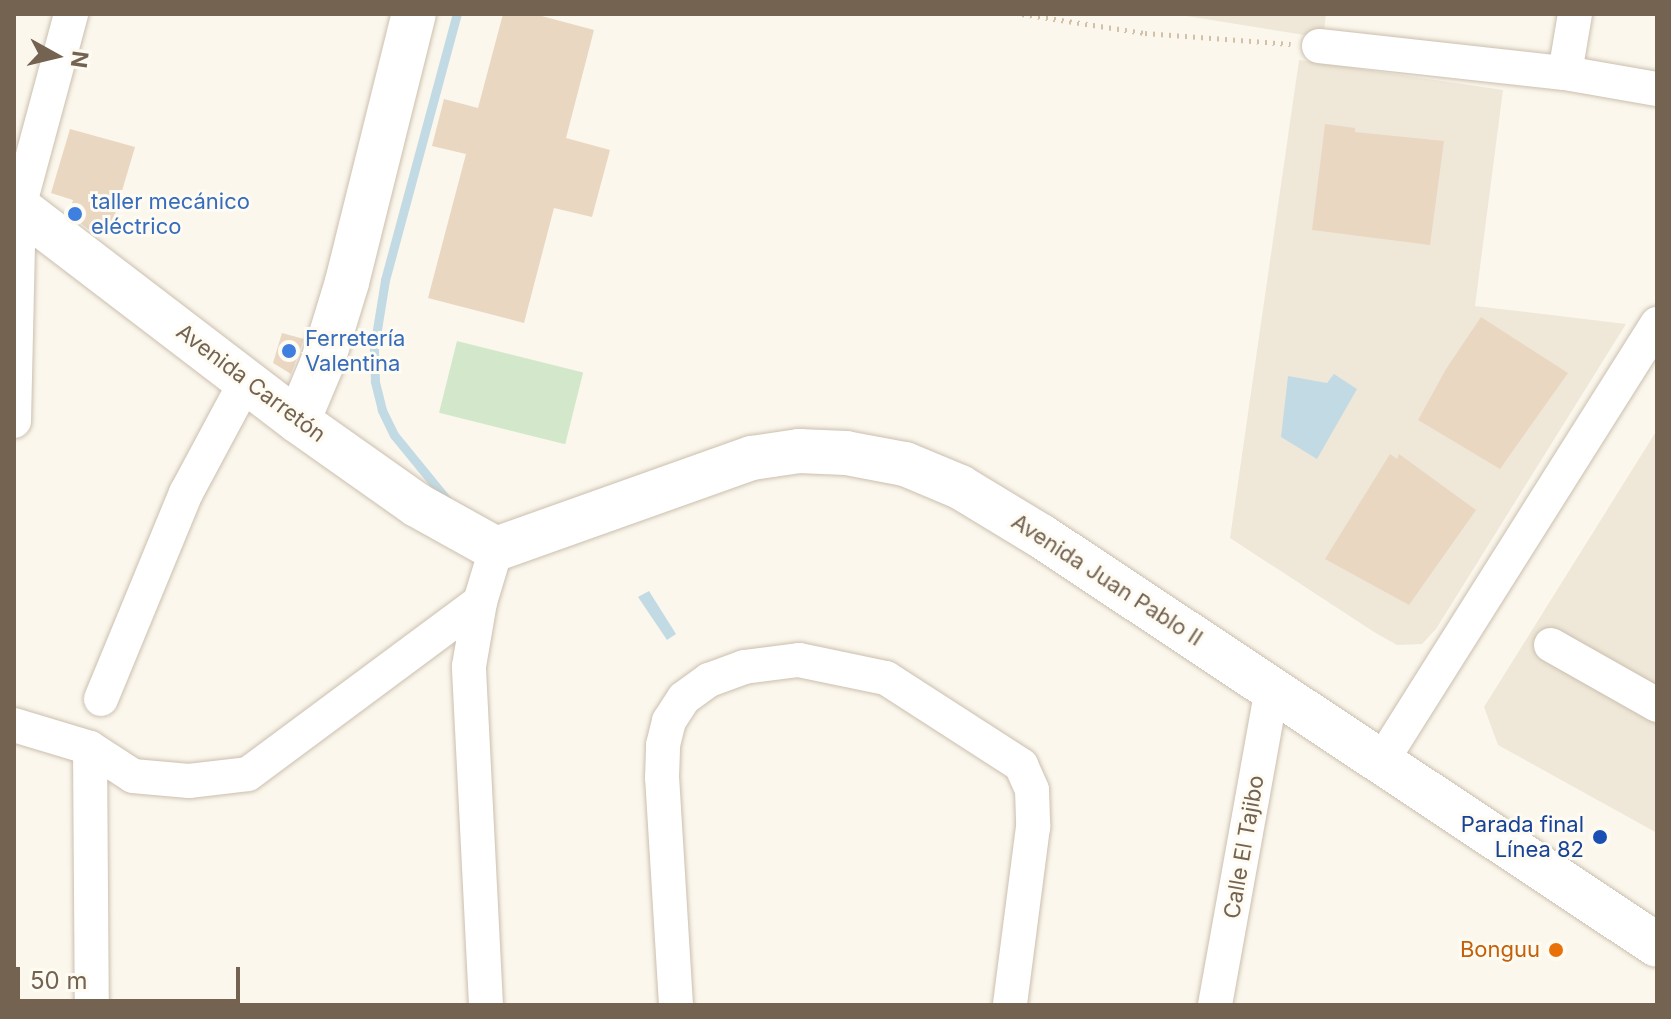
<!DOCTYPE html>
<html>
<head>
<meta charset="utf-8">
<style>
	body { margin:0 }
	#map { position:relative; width:1671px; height:1019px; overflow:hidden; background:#fbf7ec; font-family:Inter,sans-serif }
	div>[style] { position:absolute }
	.residential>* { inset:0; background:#efe8d8 }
	.green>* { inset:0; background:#d3e8cb; transform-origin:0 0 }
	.water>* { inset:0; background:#c2dae4 }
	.stream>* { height:9px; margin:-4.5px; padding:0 4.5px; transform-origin:4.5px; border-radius:4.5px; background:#c2dae4 }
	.building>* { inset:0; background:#e9d7c1 }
	.path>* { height:5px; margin-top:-2.5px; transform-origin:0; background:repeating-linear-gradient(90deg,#d3c0a9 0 2px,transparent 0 8px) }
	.roads { filter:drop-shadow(0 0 2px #cbbfaf) drop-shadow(0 0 2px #cbbfaf) }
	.minor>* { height:34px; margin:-17px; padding:0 17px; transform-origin:17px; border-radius:17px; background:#fff }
	.tertiary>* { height:44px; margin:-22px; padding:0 22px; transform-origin:22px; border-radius:22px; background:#fff }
	.dots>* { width:22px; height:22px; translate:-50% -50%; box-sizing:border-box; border:4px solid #fefbf3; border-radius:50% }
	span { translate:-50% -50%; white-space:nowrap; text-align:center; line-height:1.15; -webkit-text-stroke:6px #fefbf3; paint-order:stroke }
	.shop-label { font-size:22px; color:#366cbe }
	.left { translate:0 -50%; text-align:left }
	.street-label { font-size:22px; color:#756351 }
	.transit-label { font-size:22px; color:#164399 }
	.right { translate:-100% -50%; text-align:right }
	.food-label { font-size:22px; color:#c56008 }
	.frame { position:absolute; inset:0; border:16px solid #756351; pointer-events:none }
	.north { position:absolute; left:16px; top:16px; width:80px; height:80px; -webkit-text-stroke:6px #fefbf3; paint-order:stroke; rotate:98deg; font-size:22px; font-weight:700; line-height:32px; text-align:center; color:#756351 }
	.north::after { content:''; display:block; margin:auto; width:28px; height:36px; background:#756351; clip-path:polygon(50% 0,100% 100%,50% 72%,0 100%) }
	.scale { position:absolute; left:16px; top:967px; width:224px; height:36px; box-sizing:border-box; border:4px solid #756351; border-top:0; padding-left:10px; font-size:24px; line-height:28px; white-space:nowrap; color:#756351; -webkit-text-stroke:6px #fefbf3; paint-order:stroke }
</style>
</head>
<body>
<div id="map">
	<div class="residential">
		<div style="clip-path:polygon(1174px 14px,1326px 14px,1323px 38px)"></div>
		<div style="clip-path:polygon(1299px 60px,1503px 90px,1475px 306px,1626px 324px,1436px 629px,1422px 644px,1397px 645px,1374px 632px,1230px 538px)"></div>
		<div style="clip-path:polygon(1657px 430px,1657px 833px,1498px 745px,1484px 707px)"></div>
	</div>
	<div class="green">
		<div style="left:457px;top:341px;width:130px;height:74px;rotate:14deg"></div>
	</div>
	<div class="water">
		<div style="clip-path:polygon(1334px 374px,1357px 389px,1317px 459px,1281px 437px,1288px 376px,1327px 383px)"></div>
		<div style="clip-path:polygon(649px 591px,676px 634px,667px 640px,638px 597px)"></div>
	</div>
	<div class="stream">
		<div style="left:448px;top:501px;width:85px;rotate:-129.3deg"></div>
		<div style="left:394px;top:435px;width:28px;rotate:-116deg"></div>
		<div style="left:382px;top:410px;width:30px;rotate:-104deg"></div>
		<div style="left:375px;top:381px;width:33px;rotate:-92deg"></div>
		<div style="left:374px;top:348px;width:69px;rotate:-80.8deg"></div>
		<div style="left:385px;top:280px;width:276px;rotate:-74.9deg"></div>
	</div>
	<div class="building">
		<div style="clip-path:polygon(503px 14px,534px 14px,594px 30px,566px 138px,610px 150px,592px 217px,554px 208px,524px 323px,428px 298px,466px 154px,432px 146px,444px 99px,478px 108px)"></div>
		<div style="clip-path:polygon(1325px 124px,1355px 128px,1355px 132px,1444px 141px,1430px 245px,1312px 230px)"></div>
		<div style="clip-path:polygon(70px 129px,135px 147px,109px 235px,88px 229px,69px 214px,73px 200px,51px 193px)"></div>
		<div style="clip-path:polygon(1481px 317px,1568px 373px,1500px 469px,1418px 420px,1446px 369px)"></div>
		<div style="clip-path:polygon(282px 333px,304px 339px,291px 374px,273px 363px)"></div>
		<div style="clip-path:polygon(1390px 454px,1397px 459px,1399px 454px,1476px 510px,1409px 605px,1325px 559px)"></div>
	</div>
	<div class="path">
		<div style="left:1022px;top:14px;width:124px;rotate:8.8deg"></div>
		<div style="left:1145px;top:33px;width:146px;rotate:4.3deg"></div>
	</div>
	<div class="roads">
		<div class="minor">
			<div style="left:1319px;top:46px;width:247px;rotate:6.3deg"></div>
			<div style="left:1565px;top:73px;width:93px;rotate:9.9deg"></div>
			<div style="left:1565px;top:73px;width:60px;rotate:-80.4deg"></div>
			<div style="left:14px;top:421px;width:214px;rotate:-88.7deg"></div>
			<div style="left:19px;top:207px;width:200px;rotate:-74.9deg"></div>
			<div style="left:1551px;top:645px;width:122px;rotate:29.5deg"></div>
			<div style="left:101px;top:699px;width:223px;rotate:-67.6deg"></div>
			<div style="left:186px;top:493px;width:127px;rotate:-61.8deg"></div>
			<div style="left:14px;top:725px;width:79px;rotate:16.8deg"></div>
			<div style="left:90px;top:748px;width:51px;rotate:33.1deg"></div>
			<div style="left:133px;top:776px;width:56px;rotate:5.1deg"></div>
			<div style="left:189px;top:781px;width:59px;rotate:-6.8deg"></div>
			<div style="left:248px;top:774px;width:289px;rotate:-36.6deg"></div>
			<div style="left:90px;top:748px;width:257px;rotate:89.6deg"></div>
			<div style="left:1381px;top:762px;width:518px;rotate:-57.78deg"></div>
			<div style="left:486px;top:1005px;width:339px;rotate:-92.9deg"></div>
			<div style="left:469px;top:666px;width:65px;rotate:-80.2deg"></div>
			<div style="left:480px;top:602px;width:55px;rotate:-73.2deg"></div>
			<div style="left:676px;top:1005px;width:227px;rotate:-93.5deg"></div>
			<div style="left:662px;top:778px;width:33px;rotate:-88deg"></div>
			<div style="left:663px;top:745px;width:25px;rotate:-76deg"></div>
			<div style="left:669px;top:721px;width:27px;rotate:-57deg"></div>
			<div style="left:684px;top:698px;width:31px;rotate:-36deg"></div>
			<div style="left:709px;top:680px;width:37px;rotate:-20deg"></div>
			<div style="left:744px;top:667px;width:55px;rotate:-7.3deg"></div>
			<div style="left:799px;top:660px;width:89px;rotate:11.7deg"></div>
			<div style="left:886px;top:678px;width:161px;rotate:32.8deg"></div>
			<div style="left:1021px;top:765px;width:27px;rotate:66deg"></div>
			<div style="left:1032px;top:790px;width:37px;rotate:88deg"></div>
			<div style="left:1033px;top:827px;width:179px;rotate:97.4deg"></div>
			<div style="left:1215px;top:1005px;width:321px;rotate:-79.8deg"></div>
		</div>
		<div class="tertiary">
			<div style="left:14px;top:204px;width:357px;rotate:37.4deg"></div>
			<div style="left:298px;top:421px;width:146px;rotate:35.2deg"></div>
			<div style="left:417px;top:505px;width:90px;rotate:29.1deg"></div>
			<div style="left:496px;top:549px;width:272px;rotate:-19.6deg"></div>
			<div style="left:752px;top:458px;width:48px;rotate:-8.5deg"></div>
			<div style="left:799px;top:451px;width:47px;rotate:2.4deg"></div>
			<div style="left:846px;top:453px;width:60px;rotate:10.6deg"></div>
			<div style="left:905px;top:464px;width:60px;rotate:22.7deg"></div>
			<div style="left:960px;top:487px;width:95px;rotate:31.2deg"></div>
			<div style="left:1041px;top:536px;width:739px;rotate:33.58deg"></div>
			<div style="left:298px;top:421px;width:62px;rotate:-67.2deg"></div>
			<div style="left:322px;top:364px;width:86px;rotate:-73deg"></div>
			<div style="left:347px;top:282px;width:276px;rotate:-76deg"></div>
		</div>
	</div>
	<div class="dots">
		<div style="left:75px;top:214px;background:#3f7fe0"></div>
		<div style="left:289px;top:351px;background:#3f7fe0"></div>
		<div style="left:1600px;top:837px;background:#1a4fb4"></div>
		<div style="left:1556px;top:950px;background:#e8710a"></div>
	</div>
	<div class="shop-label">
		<span class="left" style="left:91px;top:214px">taller mecánico<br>eléctrico</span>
		<span class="left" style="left:305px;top:351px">Ferretería<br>Valentina</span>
	</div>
	<div class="street-label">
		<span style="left:251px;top:383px;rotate:37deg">Avenida Carretón</span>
		<span style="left:1107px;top:580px;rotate:33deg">Avenida Juan Pablo II</span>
		<span style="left:1244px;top:847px;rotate:-80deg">Calle El Tajibo</span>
	</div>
	<div class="transit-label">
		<span class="right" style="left:1584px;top:837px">Parada final<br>Línea 82</span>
	</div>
	<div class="food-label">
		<span class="right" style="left:1540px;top:950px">Bonguu</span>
	</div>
	<div class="frame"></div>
	<div class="north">N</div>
	<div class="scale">50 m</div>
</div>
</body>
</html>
